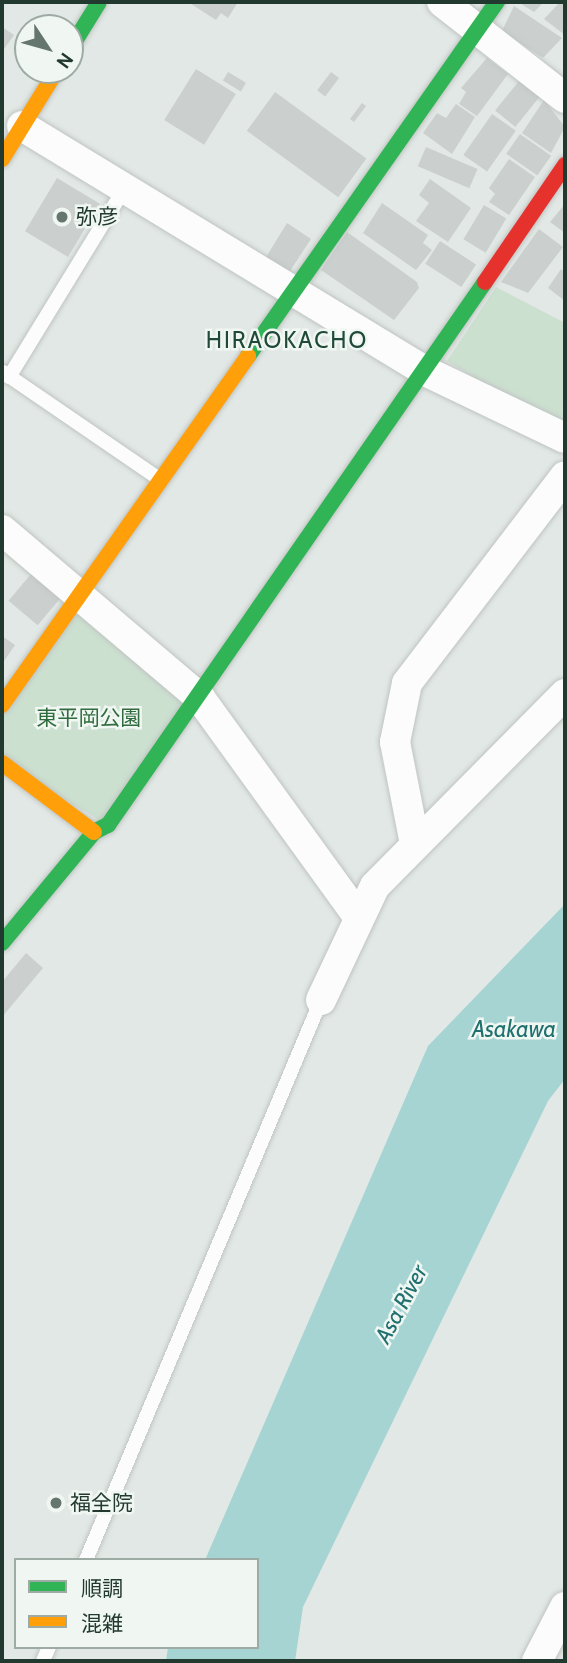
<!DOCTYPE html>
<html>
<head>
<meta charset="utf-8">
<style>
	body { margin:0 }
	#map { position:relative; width:567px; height:1663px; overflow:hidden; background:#e2e8e5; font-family:Cabin,"Noto Sans JP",sans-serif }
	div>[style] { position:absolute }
	.green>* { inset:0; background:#cce0d0 }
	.water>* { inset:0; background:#a6d4d3 }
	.building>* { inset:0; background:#cbd0ce; transform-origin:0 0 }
	.roads { filter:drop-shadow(0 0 2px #bfc4c2) drop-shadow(0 0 2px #bfc4c2) }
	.lane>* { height:14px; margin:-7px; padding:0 7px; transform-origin:7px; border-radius:7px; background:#fbfcfb }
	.street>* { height:30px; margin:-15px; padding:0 15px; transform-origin:15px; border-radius:15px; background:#fbfcfb }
	.fast>* { height:16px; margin:-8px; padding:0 8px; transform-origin:8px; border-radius:8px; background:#30b455 }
	.slow>* { height:16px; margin:-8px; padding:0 8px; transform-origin:8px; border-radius:8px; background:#ff9f0a }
	.jam>* { height:16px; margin:-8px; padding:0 8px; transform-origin:8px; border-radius:8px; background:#e5322d }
	.dots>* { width:19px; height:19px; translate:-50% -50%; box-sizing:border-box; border:4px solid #f0f7f2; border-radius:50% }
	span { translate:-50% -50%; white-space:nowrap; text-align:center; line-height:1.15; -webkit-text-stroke:5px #f0f7f2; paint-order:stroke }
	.poi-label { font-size:21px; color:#22392f }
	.left { translate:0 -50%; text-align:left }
	.park-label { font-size:21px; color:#306c3d }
	.neighbourhood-label { font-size:23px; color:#204938; letter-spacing:2px }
	.water-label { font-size:23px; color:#217070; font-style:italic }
	.frame { position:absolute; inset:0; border:4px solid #22392f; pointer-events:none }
	.legend { position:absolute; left:14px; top:1558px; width:245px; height:91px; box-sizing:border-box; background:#f0f7f2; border:2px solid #9eaba4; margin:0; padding:9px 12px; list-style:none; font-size:21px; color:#22392f }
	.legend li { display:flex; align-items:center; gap:14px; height:35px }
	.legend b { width:35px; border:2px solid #9eaba4 }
	.north { position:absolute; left:14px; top:14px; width:70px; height:70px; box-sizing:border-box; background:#f0f7f2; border:2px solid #9eaba4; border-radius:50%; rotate:126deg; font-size:19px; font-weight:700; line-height:28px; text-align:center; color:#22392f }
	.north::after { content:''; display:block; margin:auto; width:24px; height:32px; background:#65766f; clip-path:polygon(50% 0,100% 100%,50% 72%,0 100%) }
</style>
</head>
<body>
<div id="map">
	<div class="green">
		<div style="clip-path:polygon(496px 287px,565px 323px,565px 432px,447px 361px)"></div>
		<div style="clip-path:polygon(80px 594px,200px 698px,108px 825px,2px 763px,2px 705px)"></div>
	</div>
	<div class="water">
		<div style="clip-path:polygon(565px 904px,565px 1079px,548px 1101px,303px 1607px,295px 1661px,166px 1661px,168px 1647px,257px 1647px,257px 1560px,205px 1560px,428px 1046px)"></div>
	</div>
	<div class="building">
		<div style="clip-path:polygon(188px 2px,238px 2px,228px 18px,221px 13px,216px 20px)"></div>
		<div style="clip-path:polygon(518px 2px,544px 2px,534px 12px)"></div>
		<div style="clip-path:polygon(560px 2px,565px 2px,565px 35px,544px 19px)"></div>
		<div style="clip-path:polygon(514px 6px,562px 38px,543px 58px,502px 31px)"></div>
		<div style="clip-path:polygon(2px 27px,14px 35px,2px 52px)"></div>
		<div style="clip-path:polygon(487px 58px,508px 74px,477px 116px,459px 104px,466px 92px,461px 88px)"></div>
		<div style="left:196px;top:69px;width:47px;height:60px;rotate:32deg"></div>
		<div style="left:228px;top:72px;width:21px;height:10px;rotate:31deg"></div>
		<div style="left:331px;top:72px;width:10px;height:23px;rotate:37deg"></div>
		<div style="left:519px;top:81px;width:26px;height:38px;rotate:39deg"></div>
		<div style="left:275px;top:92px;width:113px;height:48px;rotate:36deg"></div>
		<div style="clip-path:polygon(544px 100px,565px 127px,551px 153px,522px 133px)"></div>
		<div style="left:362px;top:103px;width:5px;height:20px;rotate:37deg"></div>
		<div style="clip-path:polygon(456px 104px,475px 117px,452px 154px,423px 133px,437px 113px,446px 118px)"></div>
		<div style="left:492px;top:114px;width:29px;height:50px;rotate:35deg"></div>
		<div style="left:520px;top:134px;width:38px;height:24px;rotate:35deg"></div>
		<div style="left:426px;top:147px;width:56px;height:21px;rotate:23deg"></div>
		<div style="clip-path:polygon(509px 159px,535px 177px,509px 215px,489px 202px,495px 194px,489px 188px)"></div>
		<div style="left:57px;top:178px;width:50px;height:62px;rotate:31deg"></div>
		<div style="clip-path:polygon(430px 179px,471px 208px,448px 242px,416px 221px,429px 203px,419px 195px)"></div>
		<div style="clip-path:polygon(382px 203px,428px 235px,423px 243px,432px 250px,416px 270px,363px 233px)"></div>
		<div style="clip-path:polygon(565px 204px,565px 233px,550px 222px)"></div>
		<div style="left:484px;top:205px;width:26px;height:40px;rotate:31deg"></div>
		<div style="clip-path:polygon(287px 223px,311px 239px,290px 271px,263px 262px)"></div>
		<div style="clip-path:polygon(539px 229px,563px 247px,528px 293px,501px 282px)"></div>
		<div style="clip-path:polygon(347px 232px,417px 282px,419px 288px,394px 320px,321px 270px)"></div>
		<div style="left:440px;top:241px;width:43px;height:27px;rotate:33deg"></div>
		<div style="clip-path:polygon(561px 269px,565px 272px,565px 301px,548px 288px)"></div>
		<div style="left:31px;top:574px;width:38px;height:35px;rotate:40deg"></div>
		<div style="clip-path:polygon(2px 636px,15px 645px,2px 664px)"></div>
		<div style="clip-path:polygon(26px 953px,43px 968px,2px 1017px,2px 982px)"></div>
	</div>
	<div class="roads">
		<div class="lane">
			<div style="left:3px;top:372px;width:189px;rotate:34.4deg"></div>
			<div style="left:9px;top:377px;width:220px;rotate:-58.5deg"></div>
			<div style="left:86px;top:1560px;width:607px;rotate:-67.23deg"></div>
			<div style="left:43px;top:1661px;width:15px;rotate:-67deg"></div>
		</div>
		<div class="street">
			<div style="left:442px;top:2px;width:156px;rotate:38deg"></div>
			<div style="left:22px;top:126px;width:472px;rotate:31.3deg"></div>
			<div style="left:425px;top:371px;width:155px;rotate:25.6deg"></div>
			<div style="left:2px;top:530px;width:260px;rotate:40.3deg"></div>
			<div style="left:200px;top:698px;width:268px;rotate:54.1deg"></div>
			<div style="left:415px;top:844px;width:104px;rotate:-101.1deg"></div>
			<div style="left:395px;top:742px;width:60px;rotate:-78.5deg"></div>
			<div style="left:407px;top:683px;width:260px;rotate:-52.6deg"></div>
			<div style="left:321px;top:1000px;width:126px;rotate:-64.7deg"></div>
			<div style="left:375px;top:886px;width:270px;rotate:-45.3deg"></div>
			<div style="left:537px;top:1661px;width:61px;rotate:-62.6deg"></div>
		</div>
		<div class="fast">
			<div style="left:70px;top:49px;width:55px;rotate:-58.3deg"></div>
			<div style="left:248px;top:356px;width:433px;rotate:-54.9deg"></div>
			<div style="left:2px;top:943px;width:144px;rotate:-50.3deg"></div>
			<div style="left:94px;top:832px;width:16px;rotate:-27deg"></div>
			<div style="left:108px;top:825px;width:661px;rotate:-55.23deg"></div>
		</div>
		<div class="slow">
			<div style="left:2px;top:159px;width:105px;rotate:-58.3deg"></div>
			<div style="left:2px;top:705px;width:427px;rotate:-54.8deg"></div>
			<div style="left:2px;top:763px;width:115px;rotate:36.9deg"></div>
		</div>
		<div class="jam">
			<div style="left:485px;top:282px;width:142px;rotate:-55.6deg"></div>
		</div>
	</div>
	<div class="dots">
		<div style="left:62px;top:217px;background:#65766f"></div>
		<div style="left:56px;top:1503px;background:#65766f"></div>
	</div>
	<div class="poi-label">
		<span class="left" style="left:76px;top:217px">弥彦</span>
		<span class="left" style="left:70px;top:1503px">福全院</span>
	</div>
	<div class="park-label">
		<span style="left:89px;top:718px">東平岡公園</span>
	</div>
	<div class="neighbourhood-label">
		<span style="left:287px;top:340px">HIRAOKACHO</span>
	</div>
	<div class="water-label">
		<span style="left:514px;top:1029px">Asakawa</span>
		<span style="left:401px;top:1304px;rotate:-62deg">Asa River</span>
	</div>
	<div class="frame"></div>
	<ul class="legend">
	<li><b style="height:9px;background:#30b455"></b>順調</li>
	<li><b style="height:9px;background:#ff9f0a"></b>混雑</li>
	</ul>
	<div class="north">N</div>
</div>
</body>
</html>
